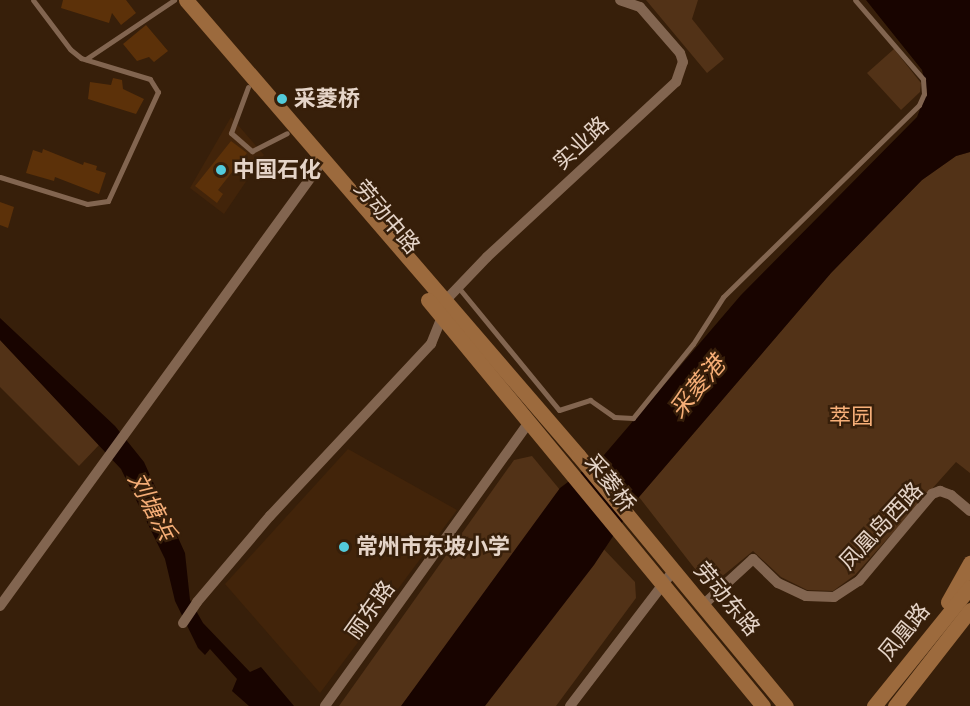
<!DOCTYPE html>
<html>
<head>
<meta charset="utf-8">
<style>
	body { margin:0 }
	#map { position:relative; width:970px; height:706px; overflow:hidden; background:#371f0a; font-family:Cabin,"Noto Sans SC",sans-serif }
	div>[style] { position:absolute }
	.built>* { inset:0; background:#42240a }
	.green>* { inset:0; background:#523217 }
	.water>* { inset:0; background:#180400 }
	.building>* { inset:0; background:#5c3109 }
	.service>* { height:5px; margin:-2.5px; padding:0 2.5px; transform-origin:2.5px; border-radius:2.5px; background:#826550 }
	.minor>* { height:10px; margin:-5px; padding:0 5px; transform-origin:5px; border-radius:5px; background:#826550 }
	.secondary>* { height:15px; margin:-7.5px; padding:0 7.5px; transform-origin:7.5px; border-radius:7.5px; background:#9c6a3d }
	.dots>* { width:16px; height:16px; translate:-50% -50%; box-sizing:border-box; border:3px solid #371f0a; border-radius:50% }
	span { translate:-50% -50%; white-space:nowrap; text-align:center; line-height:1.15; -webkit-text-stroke:5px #371f0a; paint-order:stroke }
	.poi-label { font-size:22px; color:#e5d4c8; font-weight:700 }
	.left { translate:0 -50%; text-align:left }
	.street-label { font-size:22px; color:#e5d4c8 }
	.park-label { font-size:22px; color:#f8b079 }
	.water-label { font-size:24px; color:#f5ad76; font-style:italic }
</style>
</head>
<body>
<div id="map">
	<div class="built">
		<div style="clip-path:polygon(231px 117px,264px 155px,224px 214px,190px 188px)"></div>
		<div style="clip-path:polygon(348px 449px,457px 510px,320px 693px,225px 584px)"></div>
	</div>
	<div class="green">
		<div style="clip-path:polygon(646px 0,698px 0,692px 19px,724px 59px,707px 73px)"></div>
		<div style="clip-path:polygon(894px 49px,921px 83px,920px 92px,901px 110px,867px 73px)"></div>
		<div style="clip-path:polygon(970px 152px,970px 473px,956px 462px,855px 575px,833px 591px,807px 590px,781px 577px,753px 551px,709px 587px,639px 497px,831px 273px,885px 217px,922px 180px,956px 156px)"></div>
		<div style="clip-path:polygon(0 340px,99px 445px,79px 466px,0 387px)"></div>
		<div style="clip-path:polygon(532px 456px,570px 502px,417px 706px,339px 706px,514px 460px)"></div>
		<div style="clip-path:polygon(596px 541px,635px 582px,636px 598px,556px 706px,474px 706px)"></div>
	</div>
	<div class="water">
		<div style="clip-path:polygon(866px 0,970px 0,970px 152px,956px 156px,922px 180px,831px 273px,639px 497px,594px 565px,485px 706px,401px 706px,560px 488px,604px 455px,741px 295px,917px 117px,927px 91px,922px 70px)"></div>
		<div style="clip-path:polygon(0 318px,115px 426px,144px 462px,185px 553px,190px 600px,203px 623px,250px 672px,261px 667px,294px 706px,249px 706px,232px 691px,237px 679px,210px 649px,205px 655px,198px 648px,175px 601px,165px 559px,121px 469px,0 340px)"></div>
	</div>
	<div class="building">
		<div style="clip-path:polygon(63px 0,126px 0,136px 13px,121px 25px,112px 13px,109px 23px,61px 8px)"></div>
		<div style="clip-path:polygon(146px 25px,168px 51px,154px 62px,149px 57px,137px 61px,123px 44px)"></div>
		<div style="clip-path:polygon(113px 78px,122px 80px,123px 89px,144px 99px,136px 114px,88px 99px,90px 82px,111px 85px)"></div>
		<div style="clip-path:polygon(231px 141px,247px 153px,218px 190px,223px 194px,217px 203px,195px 186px)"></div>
		<div style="clip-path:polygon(43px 149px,83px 165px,84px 162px,97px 166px,96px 170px,106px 173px,99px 194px,55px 177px,54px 181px,26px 173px,33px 150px,42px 153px)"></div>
		<div style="clip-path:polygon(0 202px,14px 207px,8px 228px,0 225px)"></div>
	</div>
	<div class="service">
		<div style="left:86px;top:59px;width:106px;rotate:-33.8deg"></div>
		<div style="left:248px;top:87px;width:49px;rotate:110.3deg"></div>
		<div style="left:231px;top:133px;width:28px;rotate:41deg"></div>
		<div style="left:252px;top:151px;width:39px;rotate:-27deg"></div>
		<div style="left:0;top:177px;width:91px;rotate:17.2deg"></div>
		<div style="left:87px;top:204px;width:21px;rotate:-8deg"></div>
		<div style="left:108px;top:201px;width:120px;rotate:-65.4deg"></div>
		<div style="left:158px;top:92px;width:15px;rotate:-122deg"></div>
		<div style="left:150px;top:79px;width:72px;rotate:-163.1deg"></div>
		<div style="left:81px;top:58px;width:14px;rotate:-141deg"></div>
		<div style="left:70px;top:49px;width:61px;rotate:-127.1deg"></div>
		<div style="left:458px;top:287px;width:159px;rotate:50.6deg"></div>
		<div style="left:559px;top:410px;width:33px;rotate:-18deg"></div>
		<div style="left:590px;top:400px;width:29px;rotate:35deg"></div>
		<div style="left:614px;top:417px;width:19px;rotate:3deg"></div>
		<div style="left:633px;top:418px;width:95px;rotate:-51deg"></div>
		<div style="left:693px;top:344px;width:56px;rotate:-57.4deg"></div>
		<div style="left:723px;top:297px;width:274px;rotate:-44.4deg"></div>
		<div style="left:919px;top:105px;width:12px;rotate:-66deg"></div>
		<div style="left:924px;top:94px;width:15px;rotate:-94deg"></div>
		<div style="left:923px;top:79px;width:104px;rotate:-130.7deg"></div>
	</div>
	<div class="minor">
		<div style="left:703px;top:605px;width:68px;rotate:-42.6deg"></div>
		<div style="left:753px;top:559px;width:35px;rotate:44deg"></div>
		<div style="left:778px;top:583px;width:31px;rotate:25deg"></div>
		<div style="left:806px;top:596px;width:28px;rotate:2deg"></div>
		<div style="left:834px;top:597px;width:30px;rotate:-33deg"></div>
		<div style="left:859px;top:581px;width:114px;rotate:-50deg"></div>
		<div style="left:932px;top:494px;width:9px;rotate:-21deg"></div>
		<div style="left:940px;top:491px;width:12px;rotate:20deg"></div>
		<div style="left:951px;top:495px;width:25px;rotate:40deg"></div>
		<div style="left:0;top:606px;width:540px;rotate:-54.04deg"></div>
		<div style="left:183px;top:623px;width:25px;rotate:-56deg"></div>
		<div style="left:197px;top:602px;width:113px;rotate:-49.7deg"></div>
		<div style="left:270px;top:516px;width:236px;rotate:-46.9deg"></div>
		<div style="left:431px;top:344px;width:29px;rotate:-68deg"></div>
		<div style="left:442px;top:317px;width:15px;rotate:-82deg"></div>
		<div style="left:444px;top:302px;width:62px;rotate:-46.3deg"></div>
		<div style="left:487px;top:257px;width:258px;rotate:-42.8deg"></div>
		<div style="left:676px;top:82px;width:21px;rotate:-71deg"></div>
		<div style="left:683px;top:62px;width:9px;rotate:-108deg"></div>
		<div style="left:680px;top:53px;width:61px;rotate:-131deg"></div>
		<div style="left:640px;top:7px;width:21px;rotate:-161deg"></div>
		<div style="left:325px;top:706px;width:351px;rotate:-54.3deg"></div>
		<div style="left:570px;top:706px;width:171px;rotate:-52.6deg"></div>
	</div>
	<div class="secondary">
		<div style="left:186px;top:0;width:601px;rotate:49.25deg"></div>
		<div style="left:578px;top:455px;width:326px;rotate:50.4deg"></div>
		<div style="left:428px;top:300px;width:526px;rotate:50.47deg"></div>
		<div style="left:948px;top:602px;width:45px;rotate:-60.6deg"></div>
		<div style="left:874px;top:706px;width:153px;rotate:-51.1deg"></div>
		<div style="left:895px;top:706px;width:122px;rotate:-52deg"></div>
	</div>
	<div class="dots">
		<div style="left:282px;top:99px;background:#53cbdb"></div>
		<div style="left:221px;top:170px;background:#53cbdb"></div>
		<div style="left:344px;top:547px;background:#53cbdb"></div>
	</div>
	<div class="poi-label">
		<span class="left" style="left:294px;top:99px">采菱桥</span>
		<span class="left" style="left:233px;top:170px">中国石化</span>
		<span class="left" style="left:356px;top:547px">常州市东坡小学</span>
	</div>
	<div class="street-label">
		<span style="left:581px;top:143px;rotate:-43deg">实业路</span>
		<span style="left:387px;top:217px;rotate:50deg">劳动中路</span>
		<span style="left:610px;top:483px;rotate:52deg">采菱桥</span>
		<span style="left:881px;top:526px;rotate:-47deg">凤凰岛西路</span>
		<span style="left:727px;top:599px;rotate:50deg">劳动东路</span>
		<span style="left:370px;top:610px;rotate:-54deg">丽东路</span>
		<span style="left:904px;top:632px;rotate:-51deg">凤凰路</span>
	</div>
	<div class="park-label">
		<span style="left:851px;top:417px">萃园</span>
	</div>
	<div class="water-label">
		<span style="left:697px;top:387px;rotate:-50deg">采菱港</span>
		<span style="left:152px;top:506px;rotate:62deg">刘塘浜</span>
	</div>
</div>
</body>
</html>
